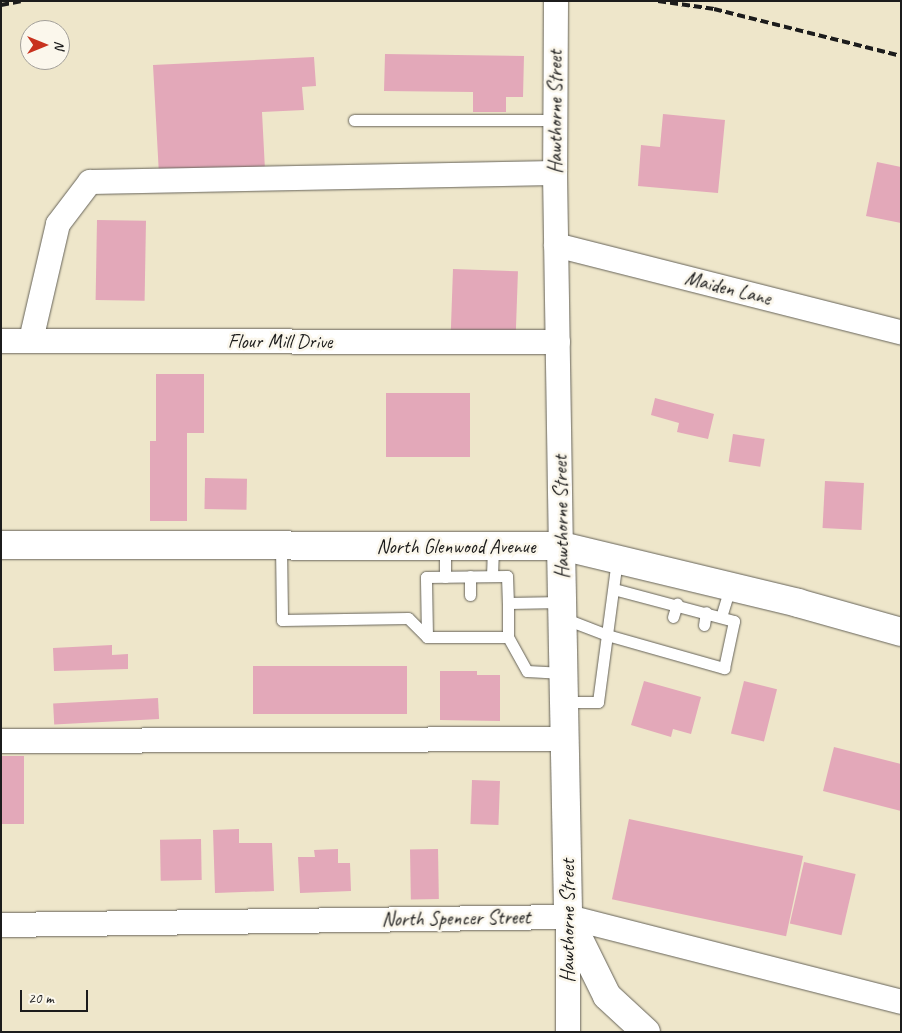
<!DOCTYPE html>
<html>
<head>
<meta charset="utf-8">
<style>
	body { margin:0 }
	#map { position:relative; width:902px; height:1033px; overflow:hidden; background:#eee6ca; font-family:Caveat,sans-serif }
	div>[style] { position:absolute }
	.building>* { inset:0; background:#e3a8b9; transform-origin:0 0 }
	.roads { filter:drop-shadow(0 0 1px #666359) drop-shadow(0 0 1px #666359) }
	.lane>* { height:11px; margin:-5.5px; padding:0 5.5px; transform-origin:5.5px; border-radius:5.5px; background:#fff }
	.street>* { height:24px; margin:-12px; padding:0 12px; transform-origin:12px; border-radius:12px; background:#fff }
	.secondary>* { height:28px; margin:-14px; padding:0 14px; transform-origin:14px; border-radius:14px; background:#fff }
	.primary>* { height:28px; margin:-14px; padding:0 14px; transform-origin:14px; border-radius:14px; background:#fff }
	.rail>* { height:4px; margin-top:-2px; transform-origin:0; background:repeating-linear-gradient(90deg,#1c1c1c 0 8px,transparent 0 12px) }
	span { translate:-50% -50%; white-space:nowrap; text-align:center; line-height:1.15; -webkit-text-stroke:5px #fbf7ec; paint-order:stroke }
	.street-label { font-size:20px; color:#1c1c1c }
	.frame { position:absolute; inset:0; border:2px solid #1c1c1c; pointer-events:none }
	.north { position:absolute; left:20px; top:20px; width:50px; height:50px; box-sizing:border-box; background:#fbf7ec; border:1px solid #a29f99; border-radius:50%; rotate:90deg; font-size:14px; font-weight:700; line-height:20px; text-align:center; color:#1c1c1c }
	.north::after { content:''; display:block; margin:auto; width:18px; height:22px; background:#c8321e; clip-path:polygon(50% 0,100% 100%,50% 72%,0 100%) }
	.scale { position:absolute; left:20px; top:990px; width:68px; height:22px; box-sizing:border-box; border:2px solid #1c1c1c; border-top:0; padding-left:6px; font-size:15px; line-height:18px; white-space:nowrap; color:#1c1c1c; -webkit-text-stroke:4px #fbf7ec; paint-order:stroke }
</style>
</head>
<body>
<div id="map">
	<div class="building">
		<div style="clip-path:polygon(385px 54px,524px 56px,523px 97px,506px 97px,506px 112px,473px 112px,473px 92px,384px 91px)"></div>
		<div style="clip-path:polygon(314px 57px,316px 86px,302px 87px,304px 110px,262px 112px,265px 170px,159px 175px,153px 65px)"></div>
		<div style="clip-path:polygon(663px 114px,725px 120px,718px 193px,638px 186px,641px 145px,660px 147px)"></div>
		<div style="clip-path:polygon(877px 162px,901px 167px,901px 223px,866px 216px)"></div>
		<div style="left:97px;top:220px;width:49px;height:80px;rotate:1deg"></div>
		<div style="left:453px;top:269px;width:65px;height:63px;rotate:2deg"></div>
		<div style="clip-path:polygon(156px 374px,204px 374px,204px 433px,187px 433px,187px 521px,150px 521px,150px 441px,156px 441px)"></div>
		<div style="left:386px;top:393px;width:84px;height:64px"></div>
		<div style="clip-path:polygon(655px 398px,714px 414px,708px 439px,677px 432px,679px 423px,651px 415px)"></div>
		<div style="left:733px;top:434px;width:32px;height:28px;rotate:9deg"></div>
		<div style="left:205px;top:478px;width:42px;height:31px;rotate:1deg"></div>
		<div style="left:825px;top:481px;width:39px;height:47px;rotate:3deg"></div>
		<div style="clip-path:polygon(112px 645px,112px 655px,128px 654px,128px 669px,54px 671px,53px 648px)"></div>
		<div style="left:407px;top:666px;width:48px;height:154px;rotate:90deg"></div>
		<div style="clip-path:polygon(440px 671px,477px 671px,477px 675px,500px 675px,500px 721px,440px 720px)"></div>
		<div style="clip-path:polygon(644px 681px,701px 697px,691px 734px,673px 729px,671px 737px,631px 725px)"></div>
		<div style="left:744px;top:681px;width:34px;height:54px;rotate:14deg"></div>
		<div style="left:158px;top:698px;width:21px;height:105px;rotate:87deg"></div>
		<div style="clip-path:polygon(834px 747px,901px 764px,901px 811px,823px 791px)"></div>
		<div style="left:1px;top:756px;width:23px;height:68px"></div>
		<div style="left:472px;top:780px;width:28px;height:44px;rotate:2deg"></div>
		<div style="left:629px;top:819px;width:178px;height:82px;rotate:12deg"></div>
		<div style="clip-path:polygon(239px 829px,239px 843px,272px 843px,274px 891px,215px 893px,213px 830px)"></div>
		<div style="left:201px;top:839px;width:41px;height:41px;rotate:89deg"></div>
		<div style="clip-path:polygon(338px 849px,338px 863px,350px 863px,351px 891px,300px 893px,298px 857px,315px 857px,314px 850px)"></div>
		<div style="left:438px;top:849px;width:50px;height:28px;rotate:89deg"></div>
		<div style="left:804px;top:862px;width:53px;height:63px;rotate:13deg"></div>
	</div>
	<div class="roads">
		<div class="lane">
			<div style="left:354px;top:120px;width:200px"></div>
			<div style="left:281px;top:546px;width:74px;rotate:89.2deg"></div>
			<div style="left:282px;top:620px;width:126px;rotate:-0.9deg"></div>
			<div style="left:408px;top:618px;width:27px;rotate:45deg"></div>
			<div style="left:470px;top:576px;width:19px;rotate:90deg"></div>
			<div style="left:492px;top:576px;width:30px;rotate:-88deg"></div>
			<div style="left:445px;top:577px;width:31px;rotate:-90deg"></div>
			<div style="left:508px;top:603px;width:34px;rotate:90deg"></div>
			<div style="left:508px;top:637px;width:81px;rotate:180deg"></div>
			<div style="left:427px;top:637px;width:60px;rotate:-91deg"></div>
			<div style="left:426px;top:577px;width:81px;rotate:-0.7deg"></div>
			<div style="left:507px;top:576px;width:27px;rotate:88deg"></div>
			<div style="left:508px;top:603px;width:54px;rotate:-1.1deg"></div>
			<div style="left:673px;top:617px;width:14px;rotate:-73deg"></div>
			<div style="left:721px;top:617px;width:31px;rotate:-73deg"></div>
			<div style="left:563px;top:618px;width:47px;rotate:21.1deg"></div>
			<div style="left:607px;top:635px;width:122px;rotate:15.8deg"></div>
			<div style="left:724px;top:668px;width:48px;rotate:-78deg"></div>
			<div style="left:734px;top:621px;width:124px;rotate:-165.1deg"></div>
			<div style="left:704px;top:625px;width:13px;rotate:-81deg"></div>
			<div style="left:508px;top:637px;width:39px;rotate:61deg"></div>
			<div style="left:527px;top:671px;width:36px;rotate:3deg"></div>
			<div style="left:564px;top:702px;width:34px"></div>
			<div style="left:598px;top:702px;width:143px;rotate:-82.4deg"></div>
		</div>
		<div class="street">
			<div style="left:556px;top:1px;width:172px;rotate:90.3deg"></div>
			<div style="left:555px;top:173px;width:373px;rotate:89.1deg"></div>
			<div style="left:556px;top:245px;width:356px;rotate:14.2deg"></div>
			<div style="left:31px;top:340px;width:119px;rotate:-76.9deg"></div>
			<div style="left:58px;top:224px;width:53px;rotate:-52.7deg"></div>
			<div style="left:90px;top:182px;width:465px;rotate:-1.1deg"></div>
			<div style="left:1px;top:341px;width:557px;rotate:0.1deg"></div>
			<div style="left:1px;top:741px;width:564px;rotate:-0.2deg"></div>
			<div style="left:1px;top:925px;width:567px;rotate:-0.81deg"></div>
			<div style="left:568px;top:917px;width:344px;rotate:14.3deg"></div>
			<div style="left:568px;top:1032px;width:115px;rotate:-90deg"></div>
		</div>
		<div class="secondary">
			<div style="left:561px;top:546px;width:371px;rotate:88.9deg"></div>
			<div style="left:568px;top:917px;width:88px;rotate:63.7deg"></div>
			<div style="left:607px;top:996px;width:53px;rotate:42.7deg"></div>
		</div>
		<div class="primary">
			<div style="left:1px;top:545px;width:560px;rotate:0.1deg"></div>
			<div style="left:561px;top:546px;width:244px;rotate:13.5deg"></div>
			<div style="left:798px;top:603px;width:107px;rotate:15.7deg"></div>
		</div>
	</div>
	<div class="rail">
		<div style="left:658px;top:1px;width:57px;rotate:8.1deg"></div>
		<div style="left:714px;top:9px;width:193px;rotate:14.1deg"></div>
		<div style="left:1px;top:5px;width:20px;rotate:-11deg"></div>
	</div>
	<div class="street-label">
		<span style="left:555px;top:112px;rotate:-90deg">Hawthorne Street</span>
		<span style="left:728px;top:288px;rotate:14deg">Maiden Lane</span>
		<span style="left:280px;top:341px">Flour Mill Drive</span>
		<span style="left:561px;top:517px;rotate:-91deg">Hawthorne Street</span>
		<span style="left:456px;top:546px">North Glenwood Avenue</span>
		<span style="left:456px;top:918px;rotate:-1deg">North Spencer Street</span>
		<span style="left:567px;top:921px;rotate:-90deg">Hawthorne Street</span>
	</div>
	<div class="frame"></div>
	<div class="north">N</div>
	<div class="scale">20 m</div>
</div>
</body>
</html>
